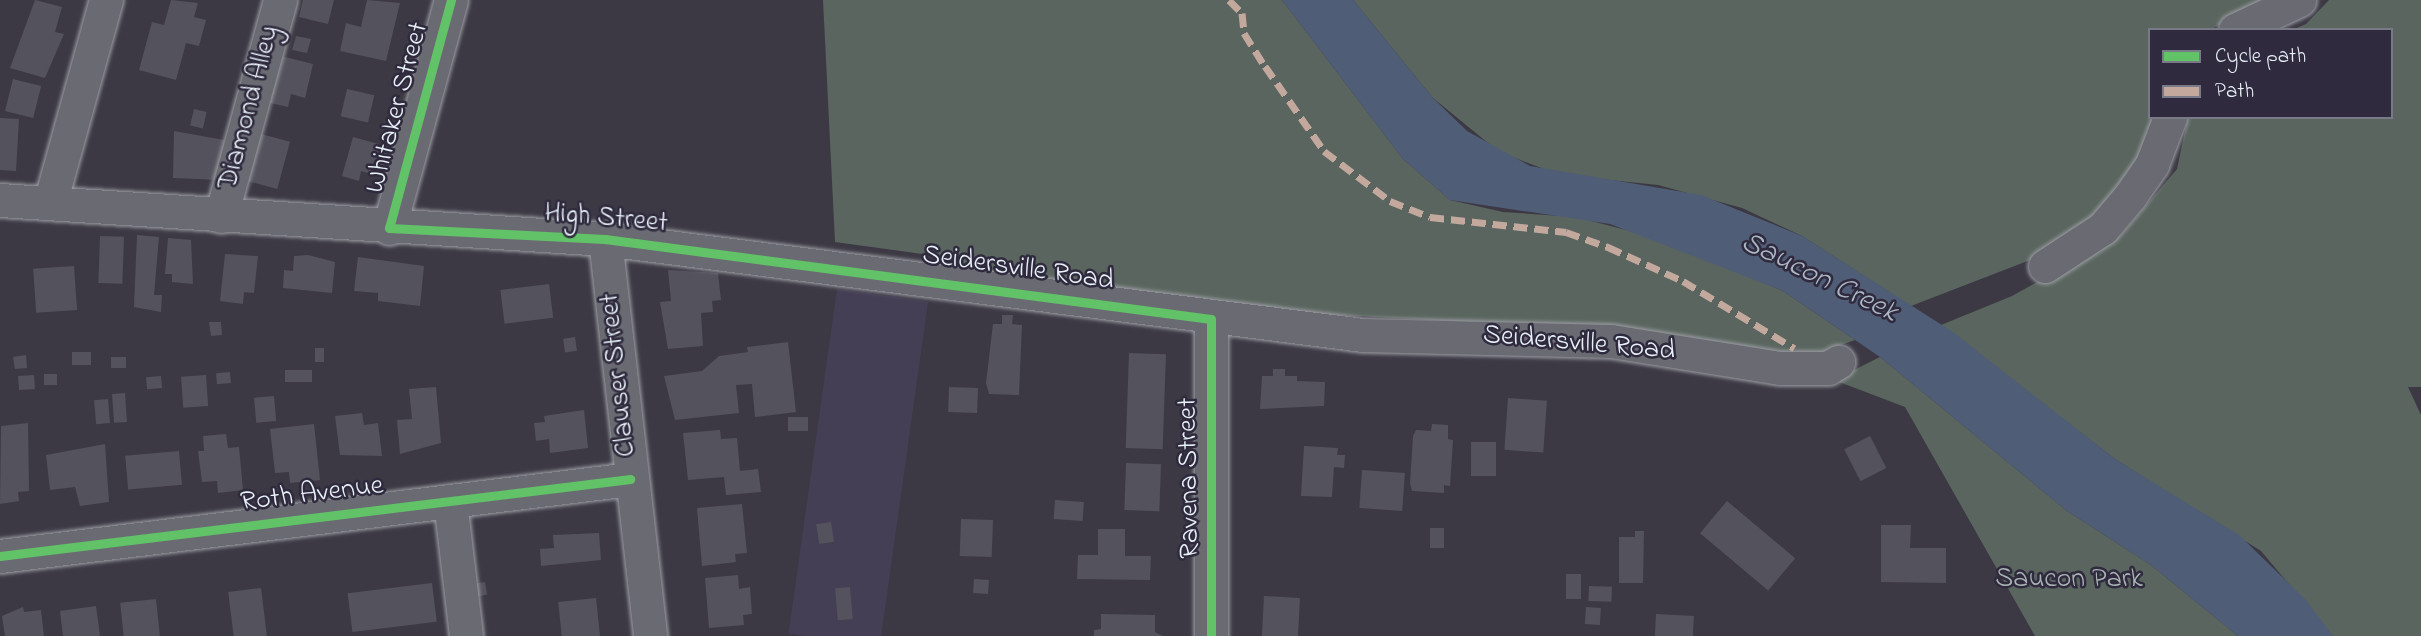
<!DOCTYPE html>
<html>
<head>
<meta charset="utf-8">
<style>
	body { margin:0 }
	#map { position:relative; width:2421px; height:636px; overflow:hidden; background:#3c3944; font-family:"Indie Flower",sans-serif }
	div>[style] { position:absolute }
	.built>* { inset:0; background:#443f55; transform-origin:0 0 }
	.green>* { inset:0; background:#59655e }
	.water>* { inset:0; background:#505d77 }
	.building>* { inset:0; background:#54525c; transform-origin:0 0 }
	.roads { filter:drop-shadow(0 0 2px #9d9ea4) drop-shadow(0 0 2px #9d9ea4) }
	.minor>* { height:33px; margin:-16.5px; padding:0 16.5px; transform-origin:16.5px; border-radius:16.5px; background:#6a6b72 }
	.quiet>* { height:7px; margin-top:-3.5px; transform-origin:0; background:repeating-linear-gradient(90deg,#c3a89e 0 14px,transparent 0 21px) }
	.cycleway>* { height:9px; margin:-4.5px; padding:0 4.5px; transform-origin:4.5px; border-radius:4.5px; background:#61c268 }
	span { translate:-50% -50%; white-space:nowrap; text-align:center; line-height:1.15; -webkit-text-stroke:5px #2f2a3d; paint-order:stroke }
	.street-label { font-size:28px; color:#e8f1f8 }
	.park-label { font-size:28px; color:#a9b5b4 }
	.water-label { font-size:30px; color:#acb7c6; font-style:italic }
	.legend { position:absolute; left:2148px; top:28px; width:245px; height:91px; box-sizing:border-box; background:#2f2a3d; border:2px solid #797a88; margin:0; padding:9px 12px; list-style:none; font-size:21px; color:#e8f1f8 }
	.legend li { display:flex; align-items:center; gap:14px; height:35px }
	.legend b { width:35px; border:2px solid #797a88 }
</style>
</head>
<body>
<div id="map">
	<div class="built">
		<div style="left:837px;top:289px;width:92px;height:348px;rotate:8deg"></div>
	</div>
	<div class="green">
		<div style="clip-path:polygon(823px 0,1282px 0,1403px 159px,1450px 200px,1503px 212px,1576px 217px,1653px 237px,1783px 291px,1855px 340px,1805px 358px,1609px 329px,1239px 310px,937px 265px,937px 256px,835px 242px)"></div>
		<div style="clip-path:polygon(1353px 0,2266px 0,2210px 30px,2150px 30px,2150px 117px,2159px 117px,2135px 172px,2092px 220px,2051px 252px,1911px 306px,1802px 236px,1742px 208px,1658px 185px,1560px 175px,1499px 152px,1433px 98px)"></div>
		<div style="clip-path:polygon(2329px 0,2421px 0,2421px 387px,2408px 387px,2421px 415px,2421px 636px,2333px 636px,2261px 551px,2115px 459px,1941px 325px,2012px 296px,2120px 236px,2177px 169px,2188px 117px,2391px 117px,2391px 30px,2292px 30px,2306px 24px)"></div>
		<div style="clip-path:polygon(1880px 357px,2067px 511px,2151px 565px,2238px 636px,2035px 636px,1905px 407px,1834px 380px)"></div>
	</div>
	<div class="water">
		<div style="clip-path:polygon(1282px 0,1353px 0,1433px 98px,1467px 131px,1530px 166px,1701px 195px,1802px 236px,1953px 332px,2115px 459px,2239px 535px,2305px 599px,2333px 636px,2238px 636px,2151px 565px,2067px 511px,1880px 357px,1783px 291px,1610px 224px,1450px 200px,1403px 159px)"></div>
	</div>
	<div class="building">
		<div style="clip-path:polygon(35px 0,62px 7px,55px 32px,64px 34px,45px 78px,10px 68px)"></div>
		<div style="clip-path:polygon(171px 0,198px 3px,194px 17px,206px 20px,199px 46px,186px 43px,176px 80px,139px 70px,152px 22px,164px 25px)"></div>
		<div style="clip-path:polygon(303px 0,334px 0,328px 24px,299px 17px)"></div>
		<div style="clip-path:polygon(367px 0,400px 3px,386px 61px,340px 51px,346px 23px,361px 27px)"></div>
		<div style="clip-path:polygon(296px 36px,311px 39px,307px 53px,292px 50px)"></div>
		<div style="clip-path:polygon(277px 55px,313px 64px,305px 98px,291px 94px,288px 107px,266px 102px)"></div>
		<div style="left:13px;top:79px;width:29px;height:33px;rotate:14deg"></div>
		<div style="left:347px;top:89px;width:28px;height:28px;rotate:13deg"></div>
		<div style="left:194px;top:109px;width:13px;height:17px;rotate:13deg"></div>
		<div style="clip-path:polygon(0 118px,19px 119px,16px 171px,0 170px)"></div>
		<div style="clip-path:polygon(174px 131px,224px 140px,223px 180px,173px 178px)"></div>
		<div style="left:261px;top:134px;width:30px;height:49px;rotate:15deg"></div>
		<div style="clip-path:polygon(353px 137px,389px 147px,381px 177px,361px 171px,359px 181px,342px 176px)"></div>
		<div style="clip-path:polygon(137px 235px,159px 237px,154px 295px,162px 295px,161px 312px,134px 307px)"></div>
		<div style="left:100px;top:236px;width:24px;height:47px;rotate:2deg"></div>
		<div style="clip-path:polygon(168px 238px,191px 240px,193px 284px,172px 282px,172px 274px,165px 274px)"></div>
		<div style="clip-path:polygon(225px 254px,258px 256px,254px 293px,244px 292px,243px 304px,220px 301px)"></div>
		<div style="clip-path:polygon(308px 255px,335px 262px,332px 293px,283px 288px,284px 270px,293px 271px,294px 256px)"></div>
		<div style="clip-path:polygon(358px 257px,424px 266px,420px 306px,378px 301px,378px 293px,354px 291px)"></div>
		<div style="left:74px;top:266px;width:44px;height:41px;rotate:86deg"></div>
		<div style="clip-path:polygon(668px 270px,718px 273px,721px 300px,712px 301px,713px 312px,701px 313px,703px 346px,668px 349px,660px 302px,671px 301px)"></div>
		<div style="left:549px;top:284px;width:34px;height:49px;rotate:83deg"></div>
		<div style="clip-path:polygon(1002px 315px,1013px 315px,1012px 324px,1022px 325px,1019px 395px,989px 394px,986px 383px,993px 324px,1002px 324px)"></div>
		<div style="clip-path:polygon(209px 322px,221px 322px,222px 335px,211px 336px)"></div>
		<div style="left:575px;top:337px;width:14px;height:12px;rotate:82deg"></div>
		<div style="clip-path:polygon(788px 342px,796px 412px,755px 417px,752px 384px,736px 385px,739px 413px,675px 420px,664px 376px,702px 371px,719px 356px,748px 352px,747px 347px)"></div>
		<div style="left:315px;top:348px;width:9px;height:14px"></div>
		<div style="left:72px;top:352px;width:19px;height:13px"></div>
		<div style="left:1129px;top:353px;width:37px;height:95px;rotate:2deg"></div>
		<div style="clip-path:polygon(26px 355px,27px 368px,15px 369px,13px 357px)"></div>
		<div style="left:111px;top:357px;width:15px;height:11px"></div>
		<div style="clip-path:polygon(1273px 369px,1285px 369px,1285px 376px,1297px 376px,1297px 381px,1325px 382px,1324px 406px,1260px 409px,1262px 376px,1273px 376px)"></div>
		<div style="left:312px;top:370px;width:12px;height:27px;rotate:90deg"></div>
		<div style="left:230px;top:372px;width:11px;height:14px;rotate:85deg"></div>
		<div style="left:44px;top:374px;width:13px;height:11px"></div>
		<div style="left:34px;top:375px;width:14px;height:16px;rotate:86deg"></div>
		<div style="left:206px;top:375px;width:31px;height:25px;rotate:86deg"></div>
		<div style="left:161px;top:376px;width:12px;height:15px;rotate:85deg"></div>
		<div style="clip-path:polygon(436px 387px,441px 443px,400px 454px,397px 420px,412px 419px,409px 389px)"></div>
		<div style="left:949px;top:387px;width:29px;height:25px;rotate:2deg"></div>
		<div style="left:125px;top:393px;width:29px;height:13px;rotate:86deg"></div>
		<div style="left:274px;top:396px;width:25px;height:20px;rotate:85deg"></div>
		<div style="left:1508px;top:398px;width:39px;height:52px;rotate:4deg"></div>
		<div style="left:108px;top:399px;width:24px;height:14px;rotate:85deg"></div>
		<div style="clip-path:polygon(584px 410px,588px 448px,550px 453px,549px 439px,536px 441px,534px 423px,545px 422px,544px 416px)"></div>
		<div style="clip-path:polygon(362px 413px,364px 425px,378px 423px,382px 456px,340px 455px,335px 416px)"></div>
		<div style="left:788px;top:417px;width:20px;height:14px"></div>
		<div style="clip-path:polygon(28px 423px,29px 491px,18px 492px,19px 501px,0 504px,1px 426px)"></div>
		<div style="clip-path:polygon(314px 424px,320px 480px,290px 483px,289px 472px,275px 473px,270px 429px)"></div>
		<div style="clip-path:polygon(1432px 424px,1448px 425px,1448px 439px,1453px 440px,1450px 486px,1444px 485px,1444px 493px,1412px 491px,1410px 483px,1413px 436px,1416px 430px,1431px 431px)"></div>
		<div style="clip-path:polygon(720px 430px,721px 439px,737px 438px,740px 471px,758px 469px,761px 492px,726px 495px,724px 477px,688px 480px,683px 433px)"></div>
		<div style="clip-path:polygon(226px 434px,228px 448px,239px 447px,243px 490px,218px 493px,217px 481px,202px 482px,198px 451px,204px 451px,203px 436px)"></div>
		<div style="left:1870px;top:436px;width:36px;height:29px;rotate:63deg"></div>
		<div style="left:1471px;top:442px;width:25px;height:34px"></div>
		<div style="clip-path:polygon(105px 444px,109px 502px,80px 506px,75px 487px,50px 490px,46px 455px)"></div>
		<div style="clip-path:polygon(1304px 446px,1338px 448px,1337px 455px,1345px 455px,1344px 468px,1334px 467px,1332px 497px,1301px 496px)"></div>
		<div style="left:179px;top:451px;width:34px;height:54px;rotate:85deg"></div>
		<div style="left:1126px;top:463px;width:35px;height:47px;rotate:2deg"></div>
		<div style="left:1362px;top:470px;width:43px;height:38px;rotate:4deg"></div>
		<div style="left:1055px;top:500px;width:29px;height:19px;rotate:4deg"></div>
		<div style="left:1727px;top:501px;width:89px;height:42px;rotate:40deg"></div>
		<div style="clip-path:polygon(742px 504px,747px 553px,735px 554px,736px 562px,702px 566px,697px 508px)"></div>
		<div style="left:961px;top:519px;width:32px;height:37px;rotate:2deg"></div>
		<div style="left:831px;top:522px;width:20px;height:15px;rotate:81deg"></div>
		<div style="clip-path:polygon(1881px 525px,1911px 525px,1910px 548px,1946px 548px,1946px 583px,1881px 582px)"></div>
		<div style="left:1430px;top:528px;width:14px;height:20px"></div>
		<div style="clip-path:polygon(1098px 529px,1125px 529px,1125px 556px,1151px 556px,1150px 580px,1077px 579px,1078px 555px,1098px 555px)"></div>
		<div style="clip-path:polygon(1635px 531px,1644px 531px,1643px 583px,1619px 583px,1619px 537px,1635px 537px)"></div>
		<div style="clip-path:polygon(599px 533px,601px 560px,541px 566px,540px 549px,554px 548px,553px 535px)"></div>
		<div style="left:1566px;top:574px;width:15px;height:25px"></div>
		<div style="clip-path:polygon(738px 575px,739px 589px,750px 587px,752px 614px,743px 615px,744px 625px,709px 628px,705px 578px)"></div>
		<div style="left:974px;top:579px;width:15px;height:14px;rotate:4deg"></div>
		<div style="left:485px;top:582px;width:13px;height:10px;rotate:81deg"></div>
		<div style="left:432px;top:583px;width:39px;height:85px;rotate:83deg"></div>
		<div style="left:1589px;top:586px;width:23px;height:15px;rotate:2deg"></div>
		<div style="left:850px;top:587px;width:32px;height:15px;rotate:85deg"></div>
		<div style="left:261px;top:588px;width:48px;height:33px;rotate:83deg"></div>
		<div style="left:1264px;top:596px;width:36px;height:40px;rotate:3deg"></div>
		<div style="left:596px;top:598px;width:38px;height:38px;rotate:84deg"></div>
		<div style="left:156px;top:599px;width:37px;height:36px;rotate:84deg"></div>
		<div style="clip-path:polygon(96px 606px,100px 636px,63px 636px,60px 611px)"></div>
		<div style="clip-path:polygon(23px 607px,24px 612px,41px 610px,44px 636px,5px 636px,2px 616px)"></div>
		<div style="left:1586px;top:607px;width:15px;height:17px;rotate:4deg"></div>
		<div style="clip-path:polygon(1101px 614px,1155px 615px,1155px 632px,1163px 636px,1094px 636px,1094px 630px,1101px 629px)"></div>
		<div style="left:1656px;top:614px;width:38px;height:22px;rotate:3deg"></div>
	</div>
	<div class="roads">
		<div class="minor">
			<div style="left:2235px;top:30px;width:71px;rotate:-25.1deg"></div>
			<div style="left:0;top:200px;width:606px;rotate:3.69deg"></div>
			<div style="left:605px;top:239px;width:764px;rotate:7.22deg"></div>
			<div style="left:1363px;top:335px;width:248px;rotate:1.4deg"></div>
			<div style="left:1611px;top:341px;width:171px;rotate:9.1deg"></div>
			<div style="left:1780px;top:368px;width:48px"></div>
			<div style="left:1828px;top:368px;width:12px;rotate:-31deg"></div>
			<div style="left:50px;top:203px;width:211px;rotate:-74.6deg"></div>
			<div style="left:221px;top:216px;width:224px;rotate:-74.7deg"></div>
			<div style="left:389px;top:228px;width:236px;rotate:-74.8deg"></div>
			<div style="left:605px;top:239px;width:400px;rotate:83.5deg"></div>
			<div style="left:2045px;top:266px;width:69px;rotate:-33.2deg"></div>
			<div style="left:2103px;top:228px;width:42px;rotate:-49.8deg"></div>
			<div style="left:2130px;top:196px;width:39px;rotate:-55deg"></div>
			<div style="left:2152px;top:164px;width:50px;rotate:-69deg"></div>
			<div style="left:1211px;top:319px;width:317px;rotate:90deg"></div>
			<div style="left:450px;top:501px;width:136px;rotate:83.2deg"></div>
			<div style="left:0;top:556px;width:635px;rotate:-6.97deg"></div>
		</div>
	</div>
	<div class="quiet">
		<div style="left:1229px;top:0;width:18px;rotate:45deg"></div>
		<div style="left:1242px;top:13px;width:20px;rotate:84deg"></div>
		<div style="left:1244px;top:33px;width:39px;rotate:58deg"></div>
		<div style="left:1265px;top:66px;width:103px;rotate:55.2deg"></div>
		<div style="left:1324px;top:151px;width:83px;rotate:37.1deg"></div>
		<div style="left:1390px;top:201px;width:43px;rotate:21.8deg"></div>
		<div style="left:1430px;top:217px;width:137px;rotate:6.3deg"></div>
		<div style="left:1566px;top:232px;width:45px;rotate:19.7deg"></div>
		<div style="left:1608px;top:247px;width:82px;rotate:24.4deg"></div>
		<div style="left:1683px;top:281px;width:130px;rotate:31.1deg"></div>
	</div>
	<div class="cycleway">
		<div style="left:451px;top:0;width:236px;rotate:105.2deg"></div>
		<div style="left:389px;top:228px;width:216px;rotate:2.9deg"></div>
		<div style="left:605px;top:239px;width:611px;rotate:7.52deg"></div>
		<div style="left:1211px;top:319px;width:317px;rotate:90deg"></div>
		<div style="left:0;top:556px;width:635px;rotate:-6.97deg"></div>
	</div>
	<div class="street-label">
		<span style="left:250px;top:108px;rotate:-75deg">Diamond Alley</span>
		<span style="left:398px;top:108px;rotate:-75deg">Whitaker Street</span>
		<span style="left:606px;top:219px;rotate:5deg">High Street</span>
		<span style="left:1018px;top:269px;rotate:8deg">Seidersville Road</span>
		<span style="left:1579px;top:344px;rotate:5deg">Seidersville Road</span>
		<span style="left:619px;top:375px;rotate:-96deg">Clauser Street</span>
		<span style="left:1190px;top:478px;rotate:-91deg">Ravena Street</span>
		<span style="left:312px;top:495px;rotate:-7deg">Roth Avenue</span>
	</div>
	<div class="park-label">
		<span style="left:2069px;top:580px">Saucon Park</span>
	</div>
	<div class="water-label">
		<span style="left:1819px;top:278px;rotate:26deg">Saucon Creek</span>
	</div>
	<ul class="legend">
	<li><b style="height:9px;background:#61c268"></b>Cycle path</li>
	<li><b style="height:9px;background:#c3a89e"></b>Path</li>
	</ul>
</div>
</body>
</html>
